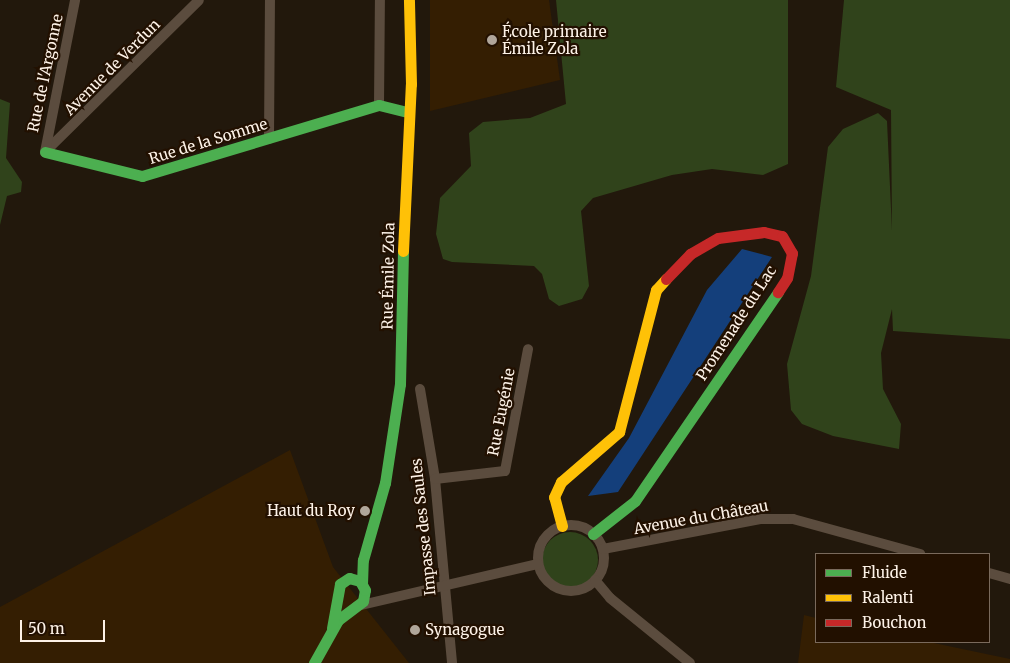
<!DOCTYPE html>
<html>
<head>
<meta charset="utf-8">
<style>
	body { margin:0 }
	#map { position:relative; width:1010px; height:663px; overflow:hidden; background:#22180c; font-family:Merriweather,serif }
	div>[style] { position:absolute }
	.built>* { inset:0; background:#341e02 }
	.green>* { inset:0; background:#30431b }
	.round { border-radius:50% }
	.water>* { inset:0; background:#143f7b }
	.street>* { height:10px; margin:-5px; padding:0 5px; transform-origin:5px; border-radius:5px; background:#5b4c3e }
	.street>.ring { margin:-5px; padding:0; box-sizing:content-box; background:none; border:10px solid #5b4c3e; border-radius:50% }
	.fast>* { height:11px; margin:-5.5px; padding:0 5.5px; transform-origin:5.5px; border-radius:5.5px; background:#4caf50 }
	.slow>* { height:11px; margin:-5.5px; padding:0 5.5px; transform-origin:5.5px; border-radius:5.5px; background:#ffc107 }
	.jam>* { height:11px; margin:-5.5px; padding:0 5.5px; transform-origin:5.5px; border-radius:5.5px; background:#c62828 }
	.dots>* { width:14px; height:14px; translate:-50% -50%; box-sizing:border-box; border:2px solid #221000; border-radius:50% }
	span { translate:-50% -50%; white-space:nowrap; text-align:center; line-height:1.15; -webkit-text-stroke:4.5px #221000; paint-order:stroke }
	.poi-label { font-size:15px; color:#fdf2e7 }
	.left { translate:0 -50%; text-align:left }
	.right { translate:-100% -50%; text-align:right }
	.street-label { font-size:15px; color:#fdf2e7 }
	.legend { position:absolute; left:815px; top:553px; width:175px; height:90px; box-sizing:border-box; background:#221000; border:1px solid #7a6a5c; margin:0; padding:6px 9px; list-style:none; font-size:15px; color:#fdf2e7 }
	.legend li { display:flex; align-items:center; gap:10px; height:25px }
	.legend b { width:25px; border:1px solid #7a6a5c }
	.scale { position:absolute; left:20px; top:620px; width:85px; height:22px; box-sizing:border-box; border:2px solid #fdf2e7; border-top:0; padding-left:6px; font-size:15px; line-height:18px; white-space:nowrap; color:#fdf2e7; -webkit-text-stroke:4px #221000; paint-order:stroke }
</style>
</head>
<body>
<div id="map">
	<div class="built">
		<div style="clip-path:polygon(430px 0,549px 0,560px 80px,430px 111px)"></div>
		<div style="clip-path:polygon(290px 450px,333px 567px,409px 663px,0 663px,0 607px)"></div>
		<div style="clip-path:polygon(804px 615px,816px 618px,816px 642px,929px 642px,1010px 659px,1010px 663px,798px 663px)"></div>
	</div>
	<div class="green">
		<div style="clip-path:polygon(556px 0,788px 0,788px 164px,763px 175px,712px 169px,672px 175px,593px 198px,581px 211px,589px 286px,582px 299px,559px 306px,549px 299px,542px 274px,534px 266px,452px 262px,443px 259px,436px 234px,440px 198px,471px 166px,469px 133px,483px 122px,530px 118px,566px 104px)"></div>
		<div style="clip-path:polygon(844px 0,1010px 0,1010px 339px,893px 331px,892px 309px,881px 353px,883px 389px,901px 424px,899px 449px,833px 436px,802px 424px,791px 410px,787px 364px,811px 276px,828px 147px,843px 129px,878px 113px,887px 121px,892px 231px,891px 110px,836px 87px)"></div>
		<div style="clip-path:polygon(0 99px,10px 103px,6px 158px,22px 182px,21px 192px,7px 196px,0 225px)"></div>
		<div class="round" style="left:542px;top:532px;width:56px;height:56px"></div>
	</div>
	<div class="water">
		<div style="clip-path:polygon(742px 249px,772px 257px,618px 492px,588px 496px,629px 438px,707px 290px)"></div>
	</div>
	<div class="street">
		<div style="left:379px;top:105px;width:105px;rotate:-89.5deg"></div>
		<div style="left:269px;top:139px;width:139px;rotate:-89.6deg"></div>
		<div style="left:45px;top:152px;width:216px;rotate:-44.6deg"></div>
		<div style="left:45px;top:152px;width:155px;rotate:-78.8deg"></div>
		<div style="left:420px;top:389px;width:91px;rotate:80.5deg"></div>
		<div style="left:435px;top:479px;width:185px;rotate:84.7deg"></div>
		<div style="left:435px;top:479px;width:70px;rotate:-6.5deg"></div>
		<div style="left:505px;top:471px;width:124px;rotate:-79.3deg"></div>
		<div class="ring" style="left:538px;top:525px;width:56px;height:56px"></div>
		<div style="left:603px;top:549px;width:160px;rotate:-10.8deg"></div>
		<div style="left:760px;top:519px;width:33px"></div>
		<div style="left:793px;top:519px;width:132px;rotate:15.4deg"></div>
		<div style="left:989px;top:573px;width:22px;rotate:16deg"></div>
		<div style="left:595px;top:580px;width:23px;rotate:50deg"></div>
		<div style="left:610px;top:598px;width:103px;rotate:39.1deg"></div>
		<div style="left:357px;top:606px;width:186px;rotate:-13.1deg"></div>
	</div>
	<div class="fast">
		<div style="left:45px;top:152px;width:100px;rotate:13.9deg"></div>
		<div style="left:142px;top:176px;width:247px;rotate:-16.7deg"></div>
		<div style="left:379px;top:105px;width:30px;rotate:14deg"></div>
		<div style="left:593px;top:534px;width:53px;rotate:-38.2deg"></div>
		<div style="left:635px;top:501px;width:253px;rotate:-55.6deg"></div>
		<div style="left:362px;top:584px;width:24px;rotate:-88deg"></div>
		<div style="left:363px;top:560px;width:80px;rotate:-74.1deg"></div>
		<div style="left:385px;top:483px;width:100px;rotate:-81.4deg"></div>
		<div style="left:400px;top:384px;width:133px;rotate:-88.7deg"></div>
		<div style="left:314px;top:663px;width:49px;rotate:-60.8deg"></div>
		<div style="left:338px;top:620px;width:31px;rotate:-37deg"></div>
		<div style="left:363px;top:601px;width:11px;rotate:-80deg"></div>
		<div style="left:365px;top:590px;width:10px;rotate:-119deg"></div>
		<div style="left:360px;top:581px;width:11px;rotate:-165deg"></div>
		<div style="left:349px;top:578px;width:11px;rotate:146deg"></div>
		<div style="left:340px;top:584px;width:45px;rotate:100.3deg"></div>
	</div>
	<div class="slow">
		<div style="left:403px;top:251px;width:167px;rotate:-87.3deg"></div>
		<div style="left:411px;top:84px;width:84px;rotate:-91.4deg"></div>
		<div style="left:562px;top:526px;width:30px;rotate:-105deg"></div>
		<div style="left:554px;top:497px;width:17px;rotate:-65deg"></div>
		<div style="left:561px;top:482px;width:77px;rotate:-40.8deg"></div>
		<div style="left:619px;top:432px;width:147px;rotate:-75.4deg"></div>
		<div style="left:656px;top:290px;width:15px;rotate:-48deg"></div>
	</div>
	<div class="jam">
		<div style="left:666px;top:279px;width:35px;rotate:-46deg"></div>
		<div style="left:690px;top:254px;width:32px;rotate:-30deg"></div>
		<div style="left:718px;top:238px;width:46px;rotate:-7.4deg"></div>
		<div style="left:764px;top:232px;width:18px;rotate:13deg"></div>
		<div style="left:782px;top:236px;width:20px;rotate:60deg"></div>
		<div style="left:792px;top:253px;width:25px;rotate:101deg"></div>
		<div style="left:787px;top:278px;width:17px;rotate:123deg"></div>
	</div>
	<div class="dots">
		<div style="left:492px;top:40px;background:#b0a69a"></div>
		<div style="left:365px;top:511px;background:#b0a69a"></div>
		<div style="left:415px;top:630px;background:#b0a69a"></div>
	</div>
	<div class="poi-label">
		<span class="left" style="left:502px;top:40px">École primaire<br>Émile Zola</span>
		<span class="right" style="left:355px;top:511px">Haut du Roy</span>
		<span class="left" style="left:425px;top:630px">Synagogue</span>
	</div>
	<div class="street-label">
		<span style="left:112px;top:67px;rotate:-45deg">Avenue de Verdun</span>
		<span style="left:45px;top:73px;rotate:-78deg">Rue de l'Argonne</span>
		<span style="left:208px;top:141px;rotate:-17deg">Rue de la Somme</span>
		<span style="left:388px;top:276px;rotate:-89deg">Rue Émile Zola</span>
		<span style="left:736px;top:323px;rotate:-57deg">Promenade du Lac</span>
		<span style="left:501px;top:412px;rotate:-79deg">Rue Eugénie</span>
		<span style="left:701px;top:517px;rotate:-10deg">Avenue du Château</span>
		<span style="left:423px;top:527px;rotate:-96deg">Impasse des Saules</span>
	</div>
	<ul class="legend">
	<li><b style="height:6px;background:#4caf50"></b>Fluide</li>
	<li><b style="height:6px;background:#ffc107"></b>Ralenti</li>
	<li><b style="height:6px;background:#c62828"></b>Bouchon</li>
	</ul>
	<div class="scale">50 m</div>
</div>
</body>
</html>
